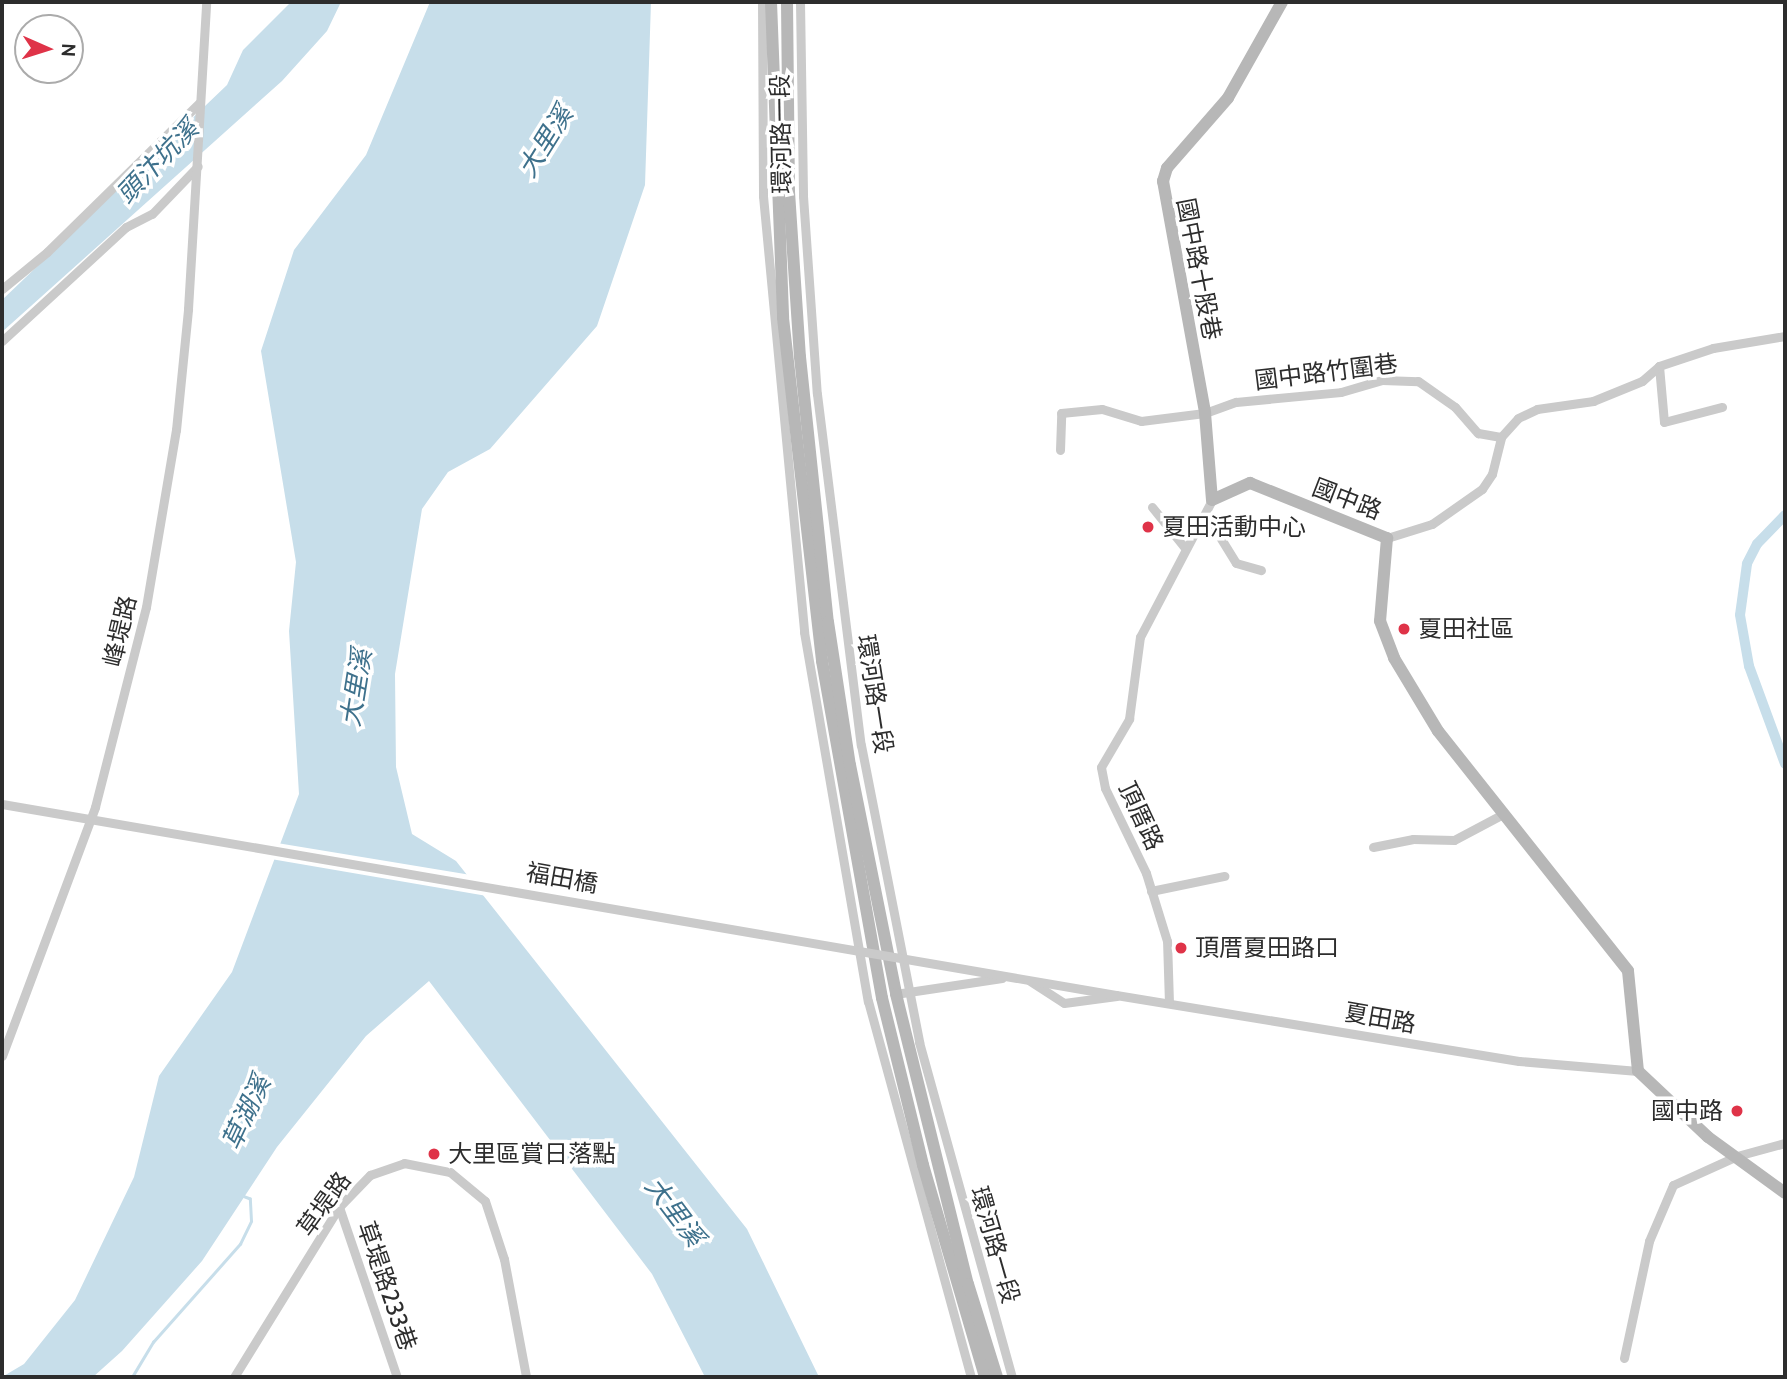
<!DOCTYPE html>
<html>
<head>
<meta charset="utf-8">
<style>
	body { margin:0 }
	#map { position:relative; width:1787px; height:1379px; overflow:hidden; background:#fff; font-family:Cabin,"Noto Sans TC",sans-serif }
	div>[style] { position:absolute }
	.water>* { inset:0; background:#c7deea }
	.pier>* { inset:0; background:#fff }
	.stream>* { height:2.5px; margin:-1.25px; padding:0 1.25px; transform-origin:1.25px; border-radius:1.25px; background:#c7deea }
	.canal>* { height:10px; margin:-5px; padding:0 5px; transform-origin:5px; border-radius:5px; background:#c7deea }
	.street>* { height:9px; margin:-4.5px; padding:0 4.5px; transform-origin:4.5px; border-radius:4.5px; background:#cacaca }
	.secondary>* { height:12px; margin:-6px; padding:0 6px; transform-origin:6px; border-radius:6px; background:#b7b7b7 }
	.street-bridge>* { height:9px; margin:-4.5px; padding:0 4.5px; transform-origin:4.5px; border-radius:4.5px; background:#cacaca }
	.dots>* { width:19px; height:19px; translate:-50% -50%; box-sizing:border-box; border:4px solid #fff; border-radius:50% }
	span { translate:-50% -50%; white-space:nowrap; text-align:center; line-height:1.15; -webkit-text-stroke:7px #fff; paint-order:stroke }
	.street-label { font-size:24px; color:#2d2d2d }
	.poi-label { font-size:24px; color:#2d2d2d }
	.left { translate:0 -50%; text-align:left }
	.right { translate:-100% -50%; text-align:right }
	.water-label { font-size:26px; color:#3e718c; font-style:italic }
	.frame { position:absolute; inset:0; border:4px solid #2d2d2d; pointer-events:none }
	.north { position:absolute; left:14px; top:14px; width:70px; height:70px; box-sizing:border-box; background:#fff; border:2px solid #ababab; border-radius:50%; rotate:93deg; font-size:19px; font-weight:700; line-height:28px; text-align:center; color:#2d2d2d }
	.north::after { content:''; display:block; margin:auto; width:24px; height:32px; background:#df3348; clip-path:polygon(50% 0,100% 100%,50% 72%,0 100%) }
</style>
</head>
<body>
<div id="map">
	<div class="water">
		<div style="clip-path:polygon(291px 2px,341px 2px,327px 31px,282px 81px,2px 332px,2px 300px,227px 85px,243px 50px)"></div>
		<div style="clip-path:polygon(430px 2px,651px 2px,645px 185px,597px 326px,490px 449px,448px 472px,422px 509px,395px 674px,396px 767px,412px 834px,456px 861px,747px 1229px,819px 1377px,705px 1377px,652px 1274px,429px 981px,366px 1036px,277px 1147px,202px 1261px,122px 1351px,93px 1377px,2px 1377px,24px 1364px,75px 1300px,134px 1177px,159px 1076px,232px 972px,299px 794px,289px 631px,296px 562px,261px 351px,294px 250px,366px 155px)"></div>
	</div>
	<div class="pier">
		<div style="clip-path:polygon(277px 843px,471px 875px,487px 896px,271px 859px)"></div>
	</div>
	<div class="stream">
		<div style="left:132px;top:1377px;width:41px;rotate:-59deg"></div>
		<div style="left:153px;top:1342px;width:131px;rotate:-48.4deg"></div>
		<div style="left:240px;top:1244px;width:25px;rotate:-64deg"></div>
		<div style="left:251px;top:1221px;width:22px;rotate:-93deg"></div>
		<div style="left:250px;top:1199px;width:9px;rotate:-159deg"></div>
	</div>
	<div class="canal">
		<div style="left:1785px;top:515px;width:40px;rotate:134deg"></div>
		<div style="left:1757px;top:544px;width:22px;rotate:117deg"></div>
		<div style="left:1747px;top:564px;width:51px;rotate:97.8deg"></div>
		<div style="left:1740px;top:615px;width:52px;rotate:80deg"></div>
		<div style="left:1749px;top:666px;width:104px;rotate:69.8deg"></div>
	</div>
	<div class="street">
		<div style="left:762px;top:2px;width:194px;rotate:89.7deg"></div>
		<div style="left:763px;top:196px;width:438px;rotate:84.6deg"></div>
		<div style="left:804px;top:632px;width:375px;rotate:80.2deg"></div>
		<div style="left:868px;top:1001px;width:390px;rotate:74.7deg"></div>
		<div style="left:800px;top:2px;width:194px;rotate:89.1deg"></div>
		<div style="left:803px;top:196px;width:198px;rotate:86deg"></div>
		<div style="left:817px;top:394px;width:354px;rotate:82.9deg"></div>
		<div style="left:861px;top:745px;width:303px;rotate:78.9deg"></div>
		<div style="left:919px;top:1042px;width:348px;rotate:74.5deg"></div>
		<div style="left:2px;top:289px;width:58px;rotate:-39.4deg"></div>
		<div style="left:47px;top:252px;width:214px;rotate:-44.4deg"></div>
		<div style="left:2px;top:341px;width:168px;rotate:-42.6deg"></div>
		<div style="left:126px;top:227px;width:29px;rotate:-27deg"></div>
		<div style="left:152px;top:214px;width:66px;rotate:-46.2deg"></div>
		<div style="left:1659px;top:366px;width:56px;rotate:84.9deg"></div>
		<div style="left:1664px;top:422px;width:60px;rotate:-14.5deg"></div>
		<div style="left:1060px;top:450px;width:37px;rotate:-88deg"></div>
		<div style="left:1061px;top:413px;width:41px;rotate:-5.6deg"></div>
		<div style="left:1102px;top:409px;width:41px;rotate:17.1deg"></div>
		<div style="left:1141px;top:421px;width:64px;rotate:-7.1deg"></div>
		<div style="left:1205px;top:413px;width:33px;rotate:-20deg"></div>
		<div style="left:1236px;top:402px;width:105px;rotate:-5.4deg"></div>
		<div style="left:1341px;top:392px;width:43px;rotate:-16.3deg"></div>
		<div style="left:1382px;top:380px;width:36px;rotate:2deg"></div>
		<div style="left:1418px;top:381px;width:45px;rotate:35.1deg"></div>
		<div style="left:1455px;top:407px;width:35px;rotate:49deg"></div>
		<div style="left:1478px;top:433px;width:23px;rotate:10deg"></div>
		<div style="left:1501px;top:437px;width:25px;rotate:-48deg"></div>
		<div style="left:1518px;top:418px;width:21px;rotate:-25deg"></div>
		<div style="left:1537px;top:409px;width:57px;rotate:-8.1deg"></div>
		<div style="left:1593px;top:401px;width:53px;rotate:-22.2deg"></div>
		<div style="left:1642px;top:381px;width:23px;rotate:-41deg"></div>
		<div style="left:1659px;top:366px;width:57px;rotate:-18.4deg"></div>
		<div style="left:1713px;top:348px;width:73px;rotate:-9.5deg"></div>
		<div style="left:1152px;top:507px;width:53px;rotate:51.2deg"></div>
		<div style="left:1207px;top:516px;width:55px;rotate:58.3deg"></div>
		<div style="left:1236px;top:563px;width:26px;rotate:16deg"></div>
		<div style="left:1387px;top:538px;width:47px;rotate:-17.3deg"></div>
		<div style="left:1432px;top:524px;width:61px;rotate:-35deg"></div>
		<div style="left:1482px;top:489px;width:18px;rotate:-56deg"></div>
		<div style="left:1492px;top:474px;width:38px;rotate:-76deg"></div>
		<div style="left:1373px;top:847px;width:41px;rotate:-11.3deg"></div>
		<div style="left:1413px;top:839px;width:41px;rotate:1.4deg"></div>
		<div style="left:1454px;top:840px;width:55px;rotate:-28deg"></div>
		<div style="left:1151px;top:891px;width:75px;rotate:-11.6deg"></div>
		<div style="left:1030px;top:981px;width:40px;rotate:32.9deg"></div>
		<div style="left:1064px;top:1003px;width:53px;rotate:-7.5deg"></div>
		<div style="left:902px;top:993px;width:101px;rotate:-8.5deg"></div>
		<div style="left:1116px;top:995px;width:408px;rotate:9.3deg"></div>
		<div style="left:1519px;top:1061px;width:119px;rotate:4.8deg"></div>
		<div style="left:1169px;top:1003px;width:62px;rotate:-91.8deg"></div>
		<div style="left:1167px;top:941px;width:71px;rotate:-107.2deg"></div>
		<div style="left:1146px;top:873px;width:94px;rotate:-115.8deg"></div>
		<div style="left:1105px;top:788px;width:21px;rotate:-101deg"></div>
		<div style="left:1101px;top:767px;width:56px;rotate:-59.7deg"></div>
		<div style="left:1129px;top:719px;width:83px;rotate:-82.4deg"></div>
		<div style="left:1140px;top:637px;width:155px;rotate:-62.3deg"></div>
		<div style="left:2px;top:1056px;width:266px;rotate:-69.5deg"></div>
		<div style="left:95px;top:807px;width:206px;rotate:-75.7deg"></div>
		<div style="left:146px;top:607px;width:180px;rotate:-80.4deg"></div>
		<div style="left:176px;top:430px;width:122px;rotate:-84.3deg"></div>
		<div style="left:188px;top:309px;width:308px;rotate:-86.6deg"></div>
		<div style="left:339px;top:1207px;width:180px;rotate:71.2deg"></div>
		<div style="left:1624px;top:1358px;width:120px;rotate:-77.9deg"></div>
		<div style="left:1649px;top:1241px;width:61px;rotate:-66.8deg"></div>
		<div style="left:1673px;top:1185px;width:70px;rotate:-24.4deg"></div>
		<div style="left:1737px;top:1156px;width:50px;rotate:-15.2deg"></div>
		<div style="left:234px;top:1377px;width:200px;rotate:-58.3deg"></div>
		<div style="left:339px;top:1207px;width:45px;rotate:-45.9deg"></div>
		<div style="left:370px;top:1175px;width:36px;rotate:-19deg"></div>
		<div style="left:404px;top:1163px;width:47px;rotate:11.1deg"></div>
		<div style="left:450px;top:1172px;width:45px;rotate:39.6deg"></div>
		<div style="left:485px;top:1201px;width:61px;rotate:71.9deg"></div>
		<div style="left:504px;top:1259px;width:120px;rotate:79.4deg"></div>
	</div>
	<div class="secondary">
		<div style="left:771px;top:2px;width:316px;rotate:87.8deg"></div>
		<div style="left:783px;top:318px;width:345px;rotate:83.5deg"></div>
		<div style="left:822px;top:661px;width:342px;rotate:79.9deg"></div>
		<div style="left:882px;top:998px;width:172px;rotate:76.2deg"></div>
		<div style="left:923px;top:1165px;width:221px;rotate:73.7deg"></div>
		<div style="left:787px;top:2px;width:190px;rotate:89.4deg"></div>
		<div style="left:789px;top:192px;width:165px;rotate:86.2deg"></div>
		<div style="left:800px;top:357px;width:266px;rotate:84deg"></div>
		<div style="left:828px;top:622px;width:145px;rotate:81.3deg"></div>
		<div style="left:850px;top:765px;width:234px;rotate:78.6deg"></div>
		<div style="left:896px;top:994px;width:299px;rotate:76.1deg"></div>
		<div style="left:968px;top:1284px;width:97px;rotate:72.7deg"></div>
		<div style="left:1282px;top:2px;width:110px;rotate:119.4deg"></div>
		<div style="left:1228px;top:98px;width:93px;rotate:131.1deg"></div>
		<div style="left:1167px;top:168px;width:14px;rotate:107deg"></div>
		<div style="left:1163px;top:181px;width:236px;rotate:79.7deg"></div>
		<div style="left:1205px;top:413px;width:87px;rotate:85.4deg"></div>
		<div style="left:1212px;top:500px;width:42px;rotate:-24.1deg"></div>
		<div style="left:1250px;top:483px;width:148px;rotate:21.9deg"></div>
		<div style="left:1387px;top:538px;width:83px;rotate:94.8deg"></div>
		<div style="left:1380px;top:621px;width:40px;rotate:69deg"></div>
		<div style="left:1394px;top:658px;width:85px;rotate:58.9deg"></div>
		<div style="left:1438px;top:731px;width:306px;rotate:51.6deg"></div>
		<div style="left:1628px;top:971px;width:100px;rotate:84.3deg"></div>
		<div style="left:1638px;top:1071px;width:96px;rotate:43.3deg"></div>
		<div style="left:1708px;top:1137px;width:95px;rotate:36deg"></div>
	</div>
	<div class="street-bridge">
		<div style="left:2px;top:804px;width:1130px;rotate:9.73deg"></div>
	</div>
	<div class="dots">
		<div style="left:1148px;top:527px;background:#df3348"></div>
		<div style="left:1404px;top:629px;background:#df3348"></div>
		<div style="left:1181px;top:948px;background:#df3348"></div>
		<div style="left:1737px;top:1111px;background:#df3348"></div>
		<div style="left:434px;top:1154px;background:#df3348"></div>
	</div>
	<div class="street-label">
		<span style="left:781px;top:134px;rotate:-91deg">環河路一段</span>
		<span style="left:1199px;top:269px;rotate:79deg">國中路十股巷</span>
		<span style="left:1326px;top:372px;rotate:-7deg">國中路竹圍巷</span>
		<span style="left:1347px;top:499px;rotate:21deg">國中路</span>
		<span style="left:120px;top:631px;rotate:-77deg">峰堤路</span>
		<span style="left:875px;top:694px;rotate:81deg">環河路一段</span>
		<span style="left:1141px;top:816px;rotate:65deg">頂厝路</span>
		<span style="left:562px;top:878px;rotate:10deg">福田橋</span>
		<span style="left:1380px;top:1018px;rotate:10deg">夏田路</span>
		<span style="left:324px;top:1204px;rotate:-54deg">草堤路</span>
		<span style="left:995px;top:1245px;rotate:74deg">環河路一段</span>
		<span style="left:387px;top:1286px;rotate:71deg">草堤路233巷</span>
	</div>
	<div class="poi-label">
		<span class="left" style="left:1162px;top:527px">夏田活動中心</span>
		<span class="left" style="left:1418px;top:629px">夏田社區</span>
		<span class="left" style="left:1195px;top:948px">頂厝夏田路口</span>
		<span class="right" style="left:1723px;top:1111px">國中路</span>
		<span class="left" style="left:448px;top:1154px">大里區賞日落點</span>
	</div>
	<div class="water-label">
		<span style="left:546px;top:142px;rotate:-58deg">大里溪</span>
		<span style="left:158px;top:162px;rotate:-46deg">頭汴坑溪</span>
		<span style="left:357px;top:688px;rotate:-81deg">大里溪</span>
		<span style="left:247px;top:1113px;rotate:-65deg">草湖溪</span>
		<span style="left:674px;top:1212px;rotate:53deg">大里溪</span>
	</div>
	<div class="frame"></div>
	<div class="north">N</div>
</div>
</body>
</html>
